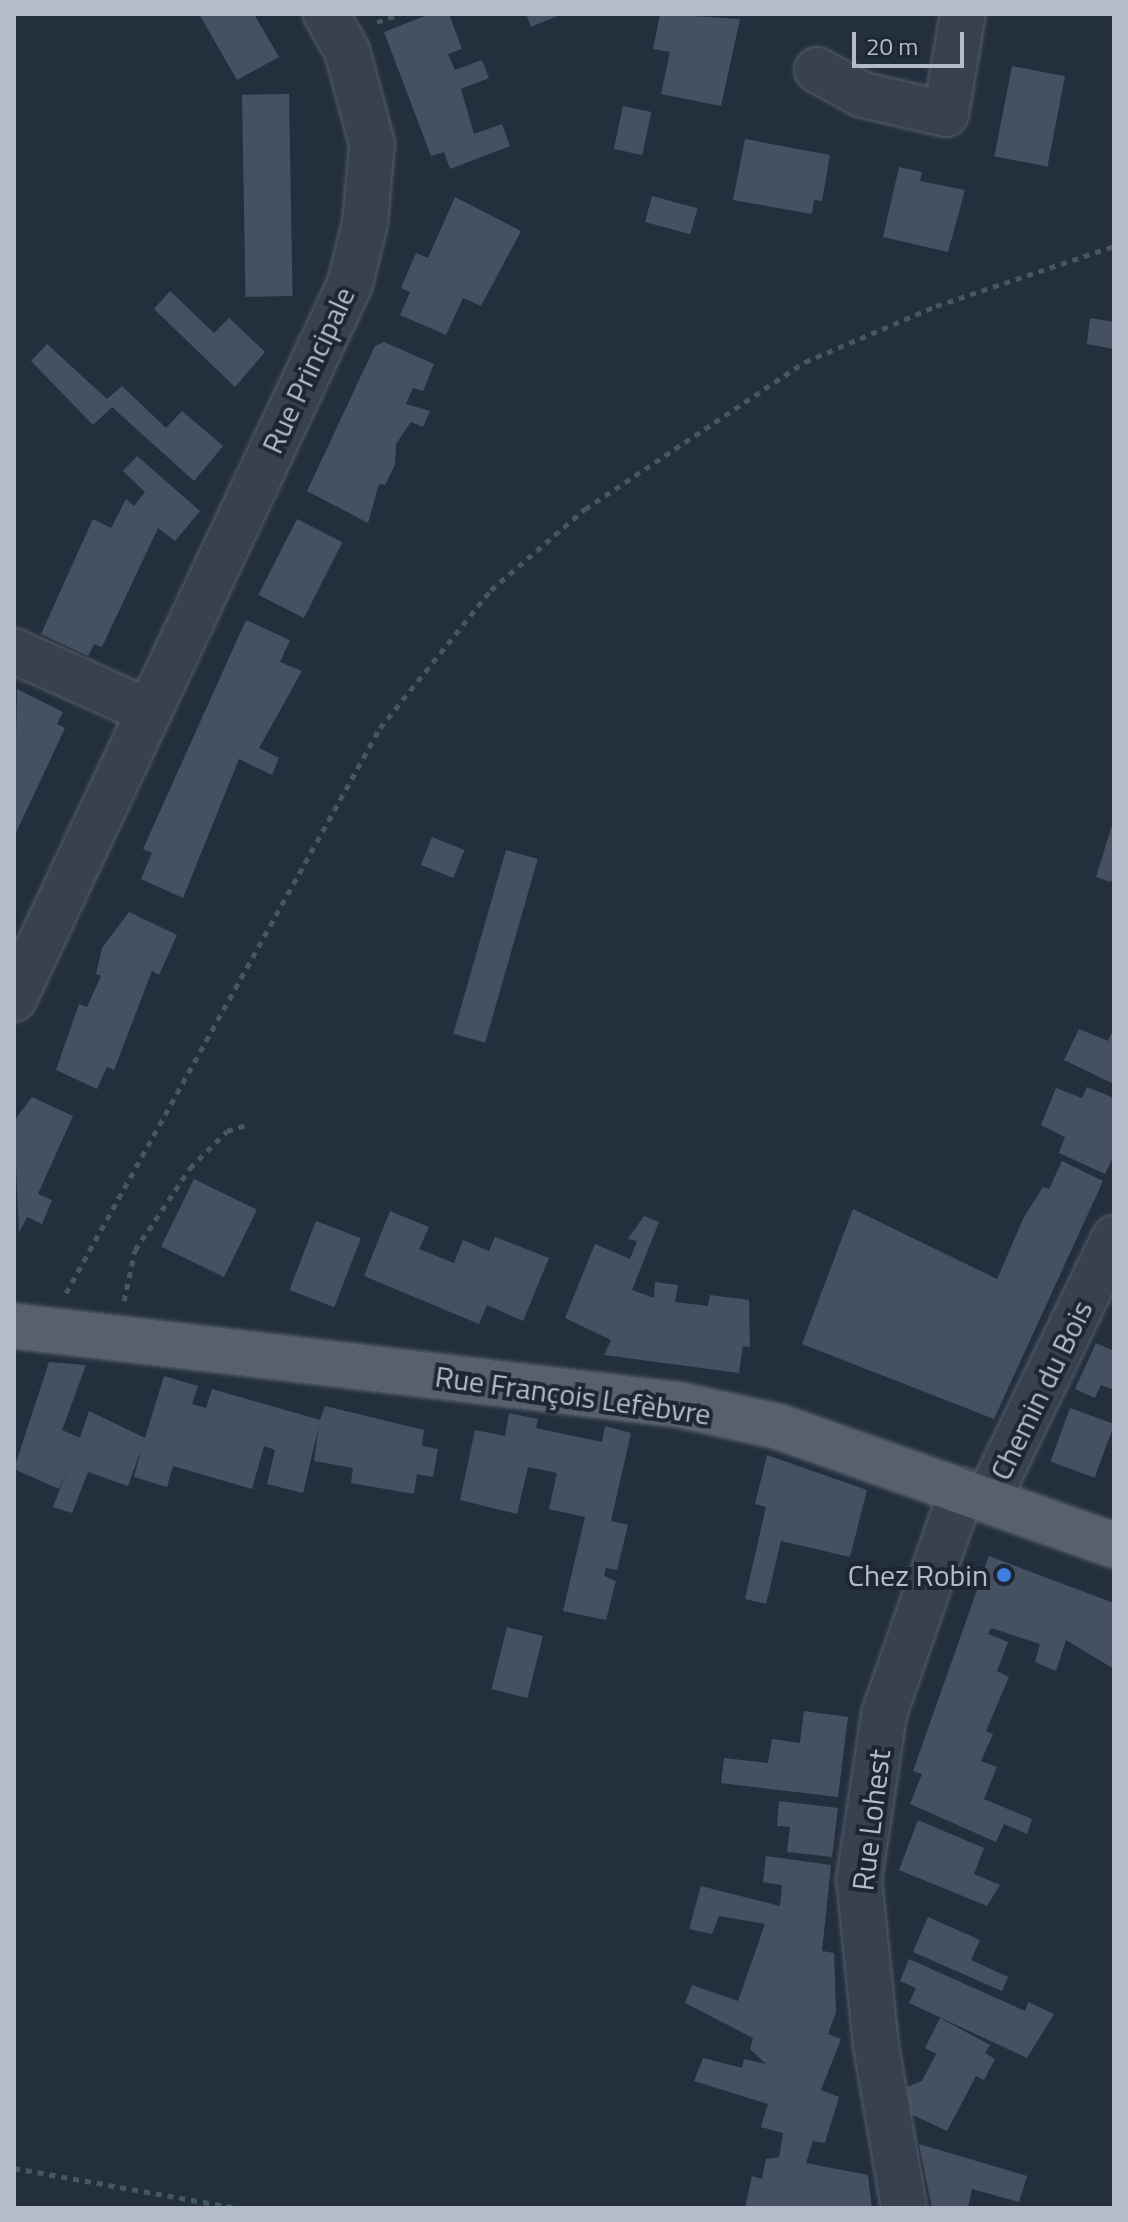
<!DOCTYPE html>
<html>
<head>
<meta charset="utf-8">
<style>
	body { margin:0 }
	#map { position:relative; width:1128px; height:2222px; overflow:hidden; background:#242f3e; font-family:"Titillium Web",sans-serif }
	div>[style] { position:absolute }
	.building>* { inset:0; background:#455162; transform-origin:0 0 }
	.path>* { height:5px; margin-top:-2.5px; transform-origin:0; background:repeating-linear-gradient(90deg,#44595c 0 6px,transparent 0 12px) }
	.roads { filter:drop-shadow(0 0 2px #565f6c) drop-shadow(0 0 2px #565f6c) }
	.minor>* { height:44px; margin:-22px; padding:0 22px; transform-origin:22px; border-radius:22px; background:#38414e }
	.major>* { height:44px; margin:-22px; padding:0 22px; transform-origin:22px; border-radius:22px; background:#56606e }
	.dots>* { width:22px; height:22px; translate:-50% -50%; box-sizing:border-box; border:4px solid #1d2633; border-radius:50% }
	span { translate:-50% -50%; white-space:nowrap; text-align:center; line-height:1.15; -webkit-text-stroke:8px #1d2633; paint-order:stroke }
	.street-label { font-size:30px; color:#b4bcc9 }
	.poi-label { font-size:30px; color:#b4bcc9 }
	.right { translate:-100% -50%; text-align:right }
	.frame { position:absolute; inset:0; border:16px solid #b4bcc9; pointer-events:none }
	.scale { position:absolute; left:852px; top:32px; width:112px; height:36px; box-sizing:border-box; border:4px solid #b4bcc9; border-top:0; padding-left:10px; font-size:24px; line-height:28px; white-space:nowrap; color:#b4bcc9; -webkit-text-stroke:6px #1d2633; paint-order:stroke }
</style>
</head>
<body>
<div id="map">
	<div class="building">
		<div style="clip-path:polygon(199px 14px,254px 14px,279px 57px,237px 80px)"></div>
		<div style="clip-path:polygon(430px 14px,449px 14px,462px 49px,448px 54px,455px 70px,482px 60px,489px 78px,461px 89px,474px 134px,502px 124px,510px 146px,450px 169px,444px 152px,431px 156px,384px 32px)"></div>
		<div style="clip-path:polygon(526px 14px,562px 14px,531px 27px)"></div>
		<div style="clip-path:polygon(660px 14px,740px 19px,721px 106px,661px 94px,670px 52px,653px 49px)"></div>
		<div style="left:1012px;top:66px;width:54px;height:92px;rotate:11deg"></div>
		<div style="left:289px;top:94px;width:202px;height:47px;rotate:89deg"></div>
		<div style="left:623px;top:106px;width:29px;height:44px;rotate:12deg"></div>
		<div style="clip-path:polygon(745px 139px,830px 155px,822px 201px,814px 200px,812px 214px,733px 200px)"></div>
		<div style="clip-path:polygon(899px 167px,922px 172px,920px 181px,965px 190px,948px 252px,883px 237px)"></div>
		<div style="left:652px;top:196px;width:47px;height:27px;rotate:15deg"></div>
		<div style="clip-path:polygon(455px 197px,521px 231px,481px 306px,463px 298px,446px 335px,400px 315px,410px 292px,401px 288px,416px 253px,428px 258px)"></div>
		<div style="clip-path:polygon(170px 291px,214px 333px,229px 318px,265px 352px,235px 387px,154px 309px)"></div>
		<div style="clip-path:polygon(1090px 318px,1114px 322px,1114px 349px,1087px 344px)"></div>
		<div style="clip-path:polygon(384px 342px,434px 364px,423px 391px,413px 388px,406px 404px,430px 411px,423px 427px,411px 422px,396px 444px,395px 465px,385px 485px,379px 484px,368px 523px,307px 491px,375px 346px)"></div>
		<div style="clip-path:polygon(47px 344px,107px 399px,122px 386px,166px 428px,182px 411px,223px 446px,194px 481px,112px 407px,93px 425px,31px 361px)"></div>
		<div style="clip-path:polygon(137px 456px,200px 511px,175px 541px,158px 528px,102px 647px,94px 644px,88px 656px,41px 634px,93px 519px,111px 528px,126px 499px,134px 506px,145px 492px,123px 471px)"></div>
		<div style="left:297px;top:519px;width:51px;height:85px;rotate:27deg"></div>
		<div style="clip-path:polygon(246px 620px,290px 640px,280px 662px,302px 671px,259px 748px,279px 758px,272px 775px,239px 759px,183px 898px,141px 879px,152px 853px,143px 849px)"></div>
		<div style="clip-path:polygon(17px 689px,63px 712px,57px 724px,65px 728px,14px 837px)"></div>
		<div style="clip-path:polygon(1113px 822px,1114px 874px,1111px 882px,1096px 877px)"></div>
		<div style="left:432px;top:837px;width:35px;height:30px;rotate:22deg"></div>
		<div style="left:506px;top:850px;width:33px;height:191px;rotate:16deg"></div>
		<div style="clip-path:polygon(129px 912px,177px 935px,159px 975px,152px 971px,114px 1070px,107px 1067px,97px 1089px,56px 1070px,79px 1004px,87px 1007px,101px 976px,96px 974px,102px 948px)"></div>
		<div style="clip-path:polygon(1114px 1028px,1114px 1084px,1064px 1060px,1079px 1029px,1108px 1041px)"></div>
		<div style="clip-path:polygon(1087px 1087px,1114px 1098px,1114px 1155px,1105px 1174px,1059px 1153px,1065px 1137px,1041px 1125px,1056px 1088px,1082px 1098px)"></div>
		<div style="clip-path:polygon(32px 1097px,73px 1116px,38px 1194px,52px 1200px,42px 1224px,27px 1217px,19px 1233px,14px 1121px)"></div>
		<div style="clip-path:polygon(1062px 1161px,1103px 1181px,994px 1419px,802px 1344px,853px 1209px,997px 1279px,1024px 1217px,1043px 1187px,1049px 1189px)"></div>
		<div style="left:194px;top:1179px;width:70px;height:75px;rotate:26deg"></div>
		<div style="clip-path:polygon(390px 1211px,429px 1227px,419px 1249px,454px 1263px,463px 1240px,489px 1251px,495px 1237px,549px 1258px,523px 1321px,487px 1305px,479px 1324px,364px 1276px)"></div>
		<div style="clip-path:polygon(644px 1216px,659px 1222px,632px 1290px,654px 1298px,655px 1282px,678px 1285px,675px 1302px,708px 1306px,710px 1295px,749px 1300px,750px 1347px,743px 1346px,739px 1373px,604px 1355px,611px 1340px,565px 1318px,595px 1244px,630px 1259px,637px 1241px,628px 1239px)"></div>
		<div style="left:316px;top:1221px;width:48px;height:74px;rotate:21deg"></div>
		<div style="clip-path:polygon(1096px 1343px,1114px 1351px,1114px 1390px,1101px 1385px,1095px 1398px,1075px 1389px)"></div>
		<div style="clip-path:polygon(49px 1362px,86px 1365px,62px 1430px,80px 1438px,89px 1411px,145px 1438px,164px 1376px,198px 1386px,192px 1404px,206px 1408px,212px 1389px,320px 1420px,325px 1406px,424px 1430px,422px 1446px,438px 1449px,433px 1477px,417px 1474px,414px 1494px,351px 1483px,353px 1468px,314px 1461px,319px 1426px,303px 1493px,267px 1484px,275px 1450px,264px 1446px,252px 1489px,173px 1466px,167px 1487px,134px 1477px,142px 1447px,128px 1486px,88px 1472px,72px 1513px,53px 1507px,67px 1471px,59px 1489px,14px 1469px)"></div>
		<div style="left:1070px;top:1408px;width:47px;height:57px;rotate:20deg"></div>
		<div style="clip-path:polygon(509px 1413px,538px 1419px,536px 1428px,602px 1442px,605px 1426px,631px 1433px,611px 1521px,628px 1525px,617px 1570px,606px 1568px,604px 1576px,616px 1581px,606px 1620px,563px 1611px,585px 1517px,549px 1509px,557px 1473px,528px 1467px,517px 1514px,460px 1500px,475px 1430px,505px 1436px)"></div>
		<div style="clip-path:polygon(767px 1455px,867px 1490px,850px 1557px,781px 1541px,766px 1604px,745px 1599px,766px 1507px,755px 1504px)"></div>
		<div style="clip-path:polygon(989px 1556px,1114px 1603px,1114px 1669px,1066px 1640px,1056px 1671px,1035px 1662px,1040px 1644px,991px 1628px,988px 1634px,1008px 1642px,997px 1671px,1009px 1677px,986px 1731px,993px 1734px,981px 1761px,997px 1767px,984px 1799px,1032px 1819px,1027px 1834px,1004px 1824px,996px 1842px,910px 1804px,922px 1774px,913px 1771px)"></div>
		<div style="left:507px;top:1627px;width:37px;height:64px;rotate:14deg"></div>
		<div style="clip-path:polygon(804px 1711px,848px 1717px,838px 1797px,721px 1783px,724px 1758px,768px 1763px,772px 1739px,800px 1743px)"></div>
		<div style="clip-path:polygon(779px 1801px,838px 1808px,832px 1857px,787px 1852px,790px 1827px,777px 1826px)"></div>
		<div style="clip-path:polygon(918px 1820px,984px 1848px,974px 1874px,1000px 1885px,987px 1906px,899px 1870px)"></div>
		<div style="clip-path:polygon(766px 1856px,831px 1865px,822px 1951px,834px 1953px,836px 2012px,828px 2034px,841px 2039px,821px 2090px,839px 2097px,825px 2143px,813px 2141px,806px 2163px,868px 2175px,872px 2208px,745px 2208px,752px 2176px,762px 2179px,766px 2159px,779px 2157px,783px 2133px,761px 2127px,768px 2104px,694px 2081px,703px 2058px,742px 2068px,744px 2059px,766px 2064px,750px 2049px,753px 2038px,685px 2003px,692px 1985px,738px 2001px,765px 1924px,719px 1916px,712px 1934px,689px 1929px,701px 1886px,780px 1906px,782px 1885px,763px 1882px)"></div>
		<div style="clip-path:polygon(928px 1917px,980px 1940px,971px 1960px,1008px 1977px,1002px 1991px,913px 1952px)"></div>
		<div style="clip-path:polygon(909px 1959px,1025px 2011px,1028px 2002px,1054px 2014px,1027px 2058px,909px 2003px,916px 1988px,900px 1981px)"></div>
		<div style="clip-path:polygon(940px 2018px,990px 2045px,985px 2053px,995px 2059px,984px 2080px,976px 2076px,947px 2131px,911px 2114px,907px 2087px,922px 2081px,936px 2054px,925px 2048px)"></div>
		<div style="clip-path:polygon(919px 2144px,1027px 2176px,1019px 2202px,972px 2189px,968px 2208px,932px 2208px)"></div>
	</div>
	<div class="path">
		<div style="left:377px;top:22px;width:24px;rotate:-19deg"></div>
		<div style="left:66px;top:1293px;width:646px;rotate:-60.94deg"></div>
		<div style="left:380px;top:728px;width:177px;rotate:-51.2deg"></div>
		<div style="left:491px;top:590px;width:124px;rotate:-40.8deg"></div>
		<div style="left:585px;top:509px;width:265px;rotate:-33.8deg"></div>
		<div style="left:805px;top:362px;width:142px;rotate:-23.1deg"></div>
		<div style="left:936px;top:306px;width:188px;rotate:-18.6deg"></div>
		<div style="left:124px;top:1301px;width:52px;rotate:-77.8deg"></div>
		<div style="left:135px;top:1250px;width:99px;rotate:-56.1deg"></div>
		<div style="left:190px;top:1168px;width:52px;rotate:-45deg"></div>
		<div style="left:227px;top:1131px;width:24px;rotate:-17deg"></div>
		<div style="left:14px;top:2168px;width:226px;rotate:10.2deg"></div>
	</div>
	<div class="roads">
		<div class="minor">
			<div style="left:817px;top:70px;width:52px;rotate:28.5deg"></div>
			<div style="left:863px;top:95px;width:85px;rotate:12.9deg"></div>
			<div style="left:946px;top:114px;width:101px;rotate:-80.4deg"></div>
			<div style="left:14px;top:651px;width:144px;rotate:24.2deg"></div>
			<div style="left:14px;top:999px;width:790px;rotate:-64.83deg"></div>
			<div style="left:350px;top:284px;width:63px;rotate:-76.2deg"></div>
			<div style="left:365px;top:223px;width:79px;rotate:-84.9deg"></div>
			<div style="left:372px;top:144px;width:96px;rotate:-105deg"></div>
			<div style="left:347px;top:51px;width:43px;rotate:-119.6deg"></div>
			<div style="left:988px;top:1499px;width:290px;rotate:-64.2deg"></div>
			<div style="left:904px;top:2208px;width:164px;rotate:-99.8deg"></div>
			<div style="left:876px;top:2046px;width:167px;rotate:-95.8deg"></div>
			<div style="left:859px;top:1880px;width:168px;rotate:-81.4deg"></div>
			<div style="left:884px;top:1714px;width:237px;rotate:-70.8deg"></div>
		</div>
		<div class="major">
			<div style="left:14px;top:1326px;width:671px;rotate:6.76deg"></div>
			<div style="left:680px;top:1405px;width:102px;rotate:12.4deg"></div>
			<div style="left:780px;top:1427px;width:354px;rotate:19.5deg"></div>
		</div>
	</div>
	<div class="dots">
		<div style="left:1004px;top:1575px;background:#3f7fe0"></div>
	</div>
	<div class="street-label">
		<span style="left:308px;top:370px;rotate:-65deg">Rue Principale</span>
		<span style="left:1041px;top:1390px;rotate:-64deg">Chemin du Bois</span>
		<span style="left:573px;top:1395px;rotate:8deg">Rue François Lefèbvre</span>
		<span style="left:871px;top:1820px;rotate:-83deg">Rue Lohest</span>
	</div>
	<div class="poi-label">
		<span class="right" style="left:988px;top:1575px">Chez Robin</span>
	</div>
	<div class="frame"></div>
	<div class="scale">20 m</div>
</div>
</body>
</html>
